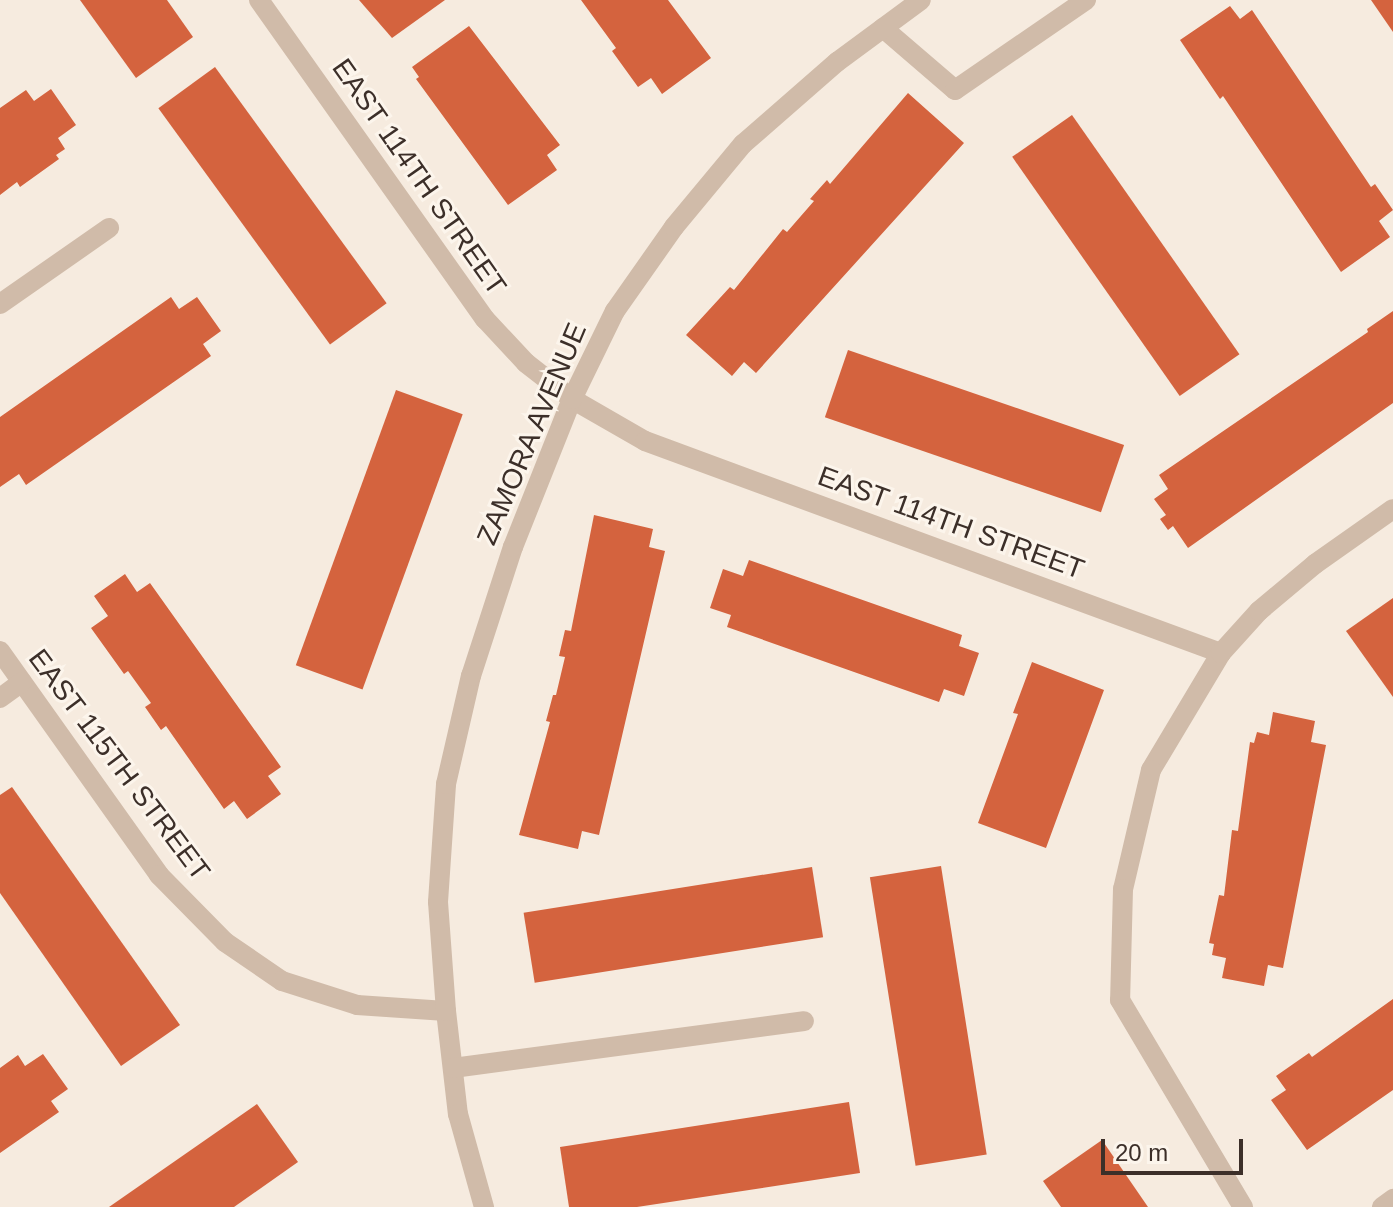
<!DOCTYPE html>
<html>
<head>
<meta charset="utf-8">
<style>
	body { margin:0 }
	#map { position:relative; width:1393px; height:1207px; overflow:hidden; background:#f6ebdf; font-family:Helvetica,sans-serif }
	div>[style] { position:absolute }
	.building>* { inset:0; background:#d4633e; transform-origin:0 0 }
	.minor>* { height:20px; margin:-10px; padding:0 10px; transform-origin:10px; border-radius:10px; background:#d0bba9 }
	span { translate:-50% -50%; white-space:nowrap; text-align:center; line-height:1.15; -webkit-text-stroke:6px #fcf5ec; paint-order:stroke }
	.street-label { font-size:28px; color:#3c2f29 }
	.scale { position:absolute; left:1101px; top:1139px; width:142px; height:36px; box-sizing:border-box; border:4px solid #3c2f29; border-top:0; padding-left:10px; font-size:24px; line-height:28px; white-space:nowrap; color:#3c2f29; -webkit-text-stroke:6px #fcf5ec; paint-order:stroke }
</style>
</head>
<body>
<div id="map">
	<div class="building">
		<div style="clip-path:polygon(80px 0,167px 0,193px 37px,136px 78px)"></div>
		<div style="clip-path:polygon(359px 0,445px 0,392px 38px)"></div>
		<div style="clip-path:polygon(581px 0,668px 0,711px 58px,662px 94px,651px 78px,638px 87px,612px 51px,616px 48px)"></div>
		<div style="clip-path:polygon(1371px 0,1393px 0,1393px 32px)"></div>
		<div style="clip-path:polygon(1230px 6px,1240px 19px,1252px 10px,1371px 187px,1375px 184px,1393px 210px,1379px 221px,1390px 237px,1341px 272px,1223px 96px,1220px 99px,1180px 40px)"></div>
		<div style="clip-path:polygon(469px 26px,560px 145px,547px 155px,557px 170px,508px 205px,416px 79px,419px 77px,412px 67px)"></div>
		<div style="left:215px;top:67px;width:292px;height:70px;rotate:54deg"></div>
		<div style="clip-path:polygon(51px 89px,76px 125px,58px 138px,65px 149px,56px 155px,59px 159px,20px 187px,17px 182px,0 195px,0 108px,26px 90px,34px 101px)"></div>
		<div style="clip-path:polygon(908px 93px,964px 143px,756px 373px,744px 362px,732px 376px,686px 335px,730px 287px,734px 290px,783px 229px,787px 232px,814px 201px,810px 199px,827px 180px,830px 184px)"></div>
		<div style="left:1072px;top:115px;width:292px;height:73px;rotate:55deg"></div>
		<div style="clip-path:polygon(171px 297px,179px 309px,197px 297px,221px 331px,203px 344px,211px 356px,26px 485px,19px 474px,0 487px,0 417px)"></div>
		<div style="clip-path:polygon(1393px 311px,1393px 403px,1188px 548px,1173px 526px,1168px 530px,1160px 519px,1166px 515px,1154px 499px,1168px 489px,1159px 475px,1368px 332px,1367px 329px)"></div>
		<div style="left:848px;top:350px;width:292px;height:71px;rotate:19deg"></div>
		<div style="left:396px;top:390px;width:71px;height:293px;rotate:20deg"></div>
		<div style="clip-path:polygon(594px 515px,653px 529px,649px 547px,665px 551px,599px 835px,582px 831px,578px 849px,519px 835px,550px 722px,546px 721px,553px 695px,556px 695px,565px 657px,559px 656px,565px 630px,571px 631px)"></div>
		<div style="clip-path:polygon(749px 560px,962px 635px,959px 646px,979px 653px,964px 696px,944px 689px,939px 702px,727px 627px,731px 615px,710px 608px,723px 569px,743px 576px)"></div>
		<div style="clip-path:polygon(125px 574px,137px 592px,150px 583px,281px 767px,268px 776px,281px 794px,247px 819px,234px 801px,224px 809px,166px 726px,161px 730px,145px 707px,151px 703px,128px 671px,124px 674px,91px 628px,108px 616px,94px 596px)"></div>
		<div style="clip-path:polygon(1393px 598px,1393px 697px,1346px 631px)"></div>
		<div style="clip-path:polygon(1032px 662px,1104px 690px,1046px 848px,978px 823px,1018px 714px,1013px 713px)"></div>
		<div style="clip-path:polygon(1273px 712px,1315px 721px,1311px 742px,1326px 745px,1283px 968px,1268px 965px,1264px 986px,1222px 978px,1226px 958px,1212px 955px,1214px 944px,1209px 943px,1219px 895px,1224px 896px,1232px 830px,1238px 831px,1250px 742px,1254px 743px,1257px 732px,1269px 735px)"></div>
		<div style="clip-path:polygon(12px 787px,180px 1025px,121px 1066px,0 893px,0 795px)"></div>
		<div style="left:941px;top:866px;width:292px;height:72px;rotate:81deg"></div>
		<div style="left:812px;top:867px;width:71px;height:292px;rotate:81deg"></div>
		<div style="clip-path:polygon(1393px 999px,1393px 1090px,1307px 1150px,1271px 1100px,1286px 1090px,1276px 1076px,1309px 1053px,1312px 1057px)"></div>
		<div style="clip-path:polygon(43px 1054px,68px 1089px,51px 1101px,59px 1112px,0 1153px,0 1068px,18px 1055px,25px 1066px)"></div>
		<div style="clip-path:polygon(849px 1102px,860px 1173px,637px 1207px,569px 1207px,560px 1147px)"></div>
		<div style="clip-path:polygon(257px 1104px,298px 1162px,234px 1207px,109px 1207px)"></div>
		<div style="clip-path:polygon(1102px 1140px,1148px 1207px,1061px 1207px,1043px 1181px)"></div>
	</div>
	<div class="minor">
		<div style="left:259px;top:0;width:391px;rotate:54.7deg"></div>
		<div style="left:485px;top:319px;width:60px;rotate:47deg"></div>
		<div style="left:526px;top:363px;width:58px;rotate:38deg"></div>
		<div style="left:572px;top:399px;width:84px;rotate:29.9deg"></div>
		<div style="left:645px;top:441px;width:614px;rotate:20.21deg"></div>
		<div style="left:1221px;top:653px;width:136px;rotate:120.9deg"></div>
		<div style="left:1151px;top:770px;width:122px;rotate:103.2deg"></div>
		<div style="left:1123px;top:889px;width:111px;rotate:91.5deg"></div>
		<div style="left:1120px;top:1000px;width:241px;rotate:59.3deg"></div>
		<div style="left:883px;top:28px;width:95px;rotate:40.7deg"></div>
		<div style="left:955px;top:90px;width:159px;rotate:-34.5deg"></div>
		<div style="left:0;top:304px;width:133px;rotate:-34.9deg"></div>
		<div style="left:0;top:651px;width:275px;rotate:54.6deg"></div>
		<div style="left:159px;top:875px;width:94px;rotate:45.4deg"></div>
		<div style="left:225px;top:942px;width:69px;rotate:34.4deg"></div>
		<div style="left:282px;top:981px;width:79px;rotate:17.7deg"></div>
		<div style="left:357px;top:1005px;width:89px;rotate:3.9deg"></div>
		<div style="left:446px;top:1011px;width:104px;rotate:83.4deg"></div>
		<div style="left:458px;top:1114px;width:97px;rotate:74.4deg"></div>
		<div style="left:1221px;top:653px;width:57px;rotate:-47.9deg"></div>
		<div style="left:1259px;top:611px;width:73px;rotate:-40deg"></div>
		<div style="left:1315px;top:564px;width:95px;rotate:-35.2deg"></div>
		<div style="left:0;top:698px;width:27px;rotate:-36deg"></div>
		<div style="left:446px;top:1011px;width:109px;rotate:-94.2deg"></div>
		<div style="left:438px;top:902px;width:118px;rotate:-86.1deg"></div>
		<div style="left:446px;top:784px;width:111px;rotate:-77deg"></div>
		<div style="left:471px;top:676px;width:136px;rotate:-72deg"></div>
		<div style="left:513px;top:547px;width:159px;rotate:-68.3deg"></div>
		<div style="left:572px;top:399px;width:98px;rotate:-64deg"></div>
		<div style="left:615px;top:311px;width:103px;rotate:-54.9deg"></div>
		<div style="left:674px;top:227px;width:108px;rotate:-50.3deg"></div>
		<div style="left:743px;top:144px;width:125px;rotate:-41.1deg"></div>
		<div style="left:837px;top:62px;width:104px;rotate:-36.4deg"></div>
		<div style="left:453px;top:1068px;width:354px;rotate:-7.6deg"></div>
		<div style="left:1382px;top:1207px;width:14px;rotate:-36deg"></div>
	</div>
	<div class="street-label">
		<span style="left:419px;top:177px;rotate:55deg">EAST 114TH STREET</span>
		<span style="left:532px;top:434px;rotate:-67deg">ZAMORA AVENUE</span>
		<span style="left:951px;top:523px;rotate:20deg">EAST 114TH STREET</span>
		<span style="left:119px;top:765px;rotate:53deg">EAST 115TH STREET</span>
	</div>
	<div class="scale">20 m</div>
</div>
</body>
</html>
